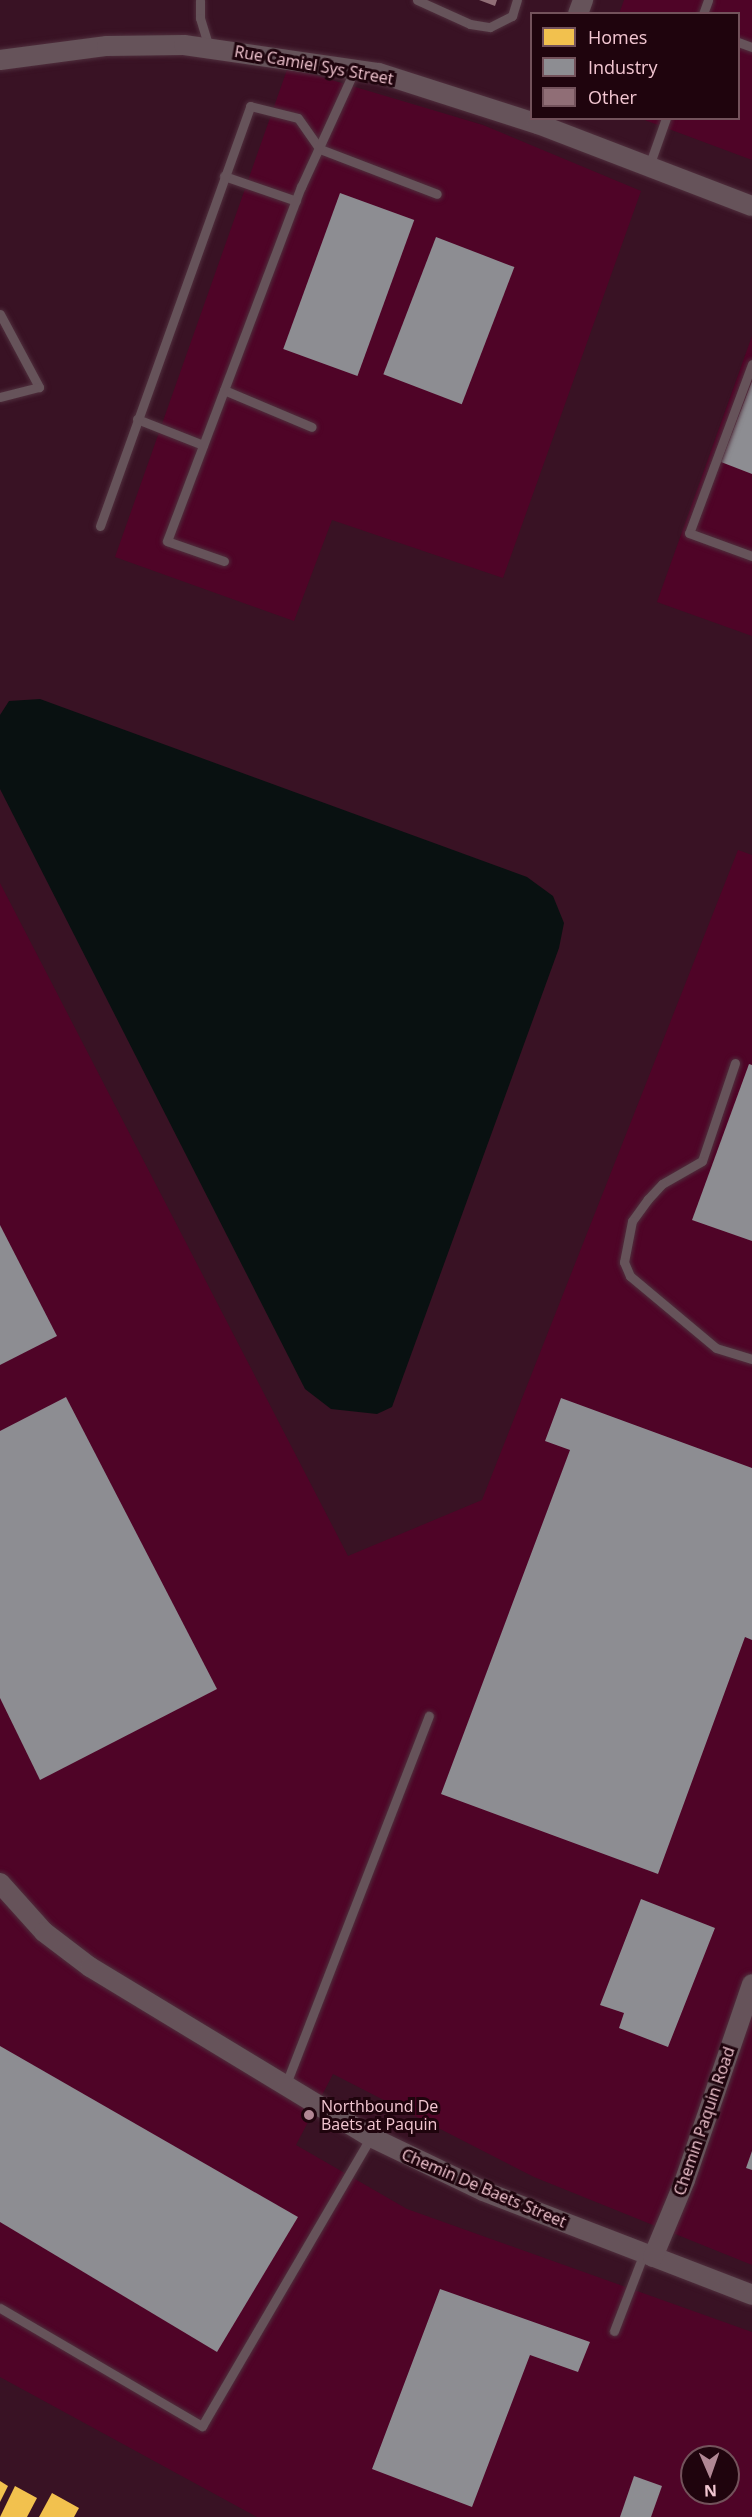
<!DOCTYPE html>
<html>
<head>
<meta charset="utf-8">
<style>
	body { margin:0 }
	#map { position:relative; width:752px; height:2517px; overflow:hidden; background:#391224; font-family:"Open Sans",sans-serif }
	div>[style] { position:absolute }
	.built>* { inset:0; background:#4f0427 }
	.water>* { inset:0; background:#091111 }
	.homes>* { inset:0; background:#f2c14e }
	.industry>* { inset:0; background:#8d8d92; transform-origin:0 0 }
	.building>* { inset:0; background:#906e76 }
	.roads { filter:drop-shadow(0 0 2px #4f2f3d) drop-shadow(0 0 2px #4f2f3d) }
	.service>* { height:9px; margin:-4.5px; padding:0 4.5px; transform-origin:4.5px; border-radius:4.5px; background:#66535a }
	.minor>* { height:20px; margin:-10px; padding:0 10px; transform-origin:10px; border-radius:10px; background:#66535a }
	.dots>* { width:16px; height:16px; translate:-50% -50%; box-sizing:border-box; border:3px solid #1f040d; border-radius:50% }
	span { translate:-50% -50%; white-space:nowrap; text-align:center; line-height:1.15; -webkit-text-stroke:6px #1f040d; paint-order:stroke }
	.street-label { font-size:16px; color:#f2c6d1 }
	.poi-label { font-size:16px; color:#f2c6d1 }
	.left { translate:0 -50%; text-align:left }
	.legend { position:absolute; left:530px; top:12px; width:210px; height:108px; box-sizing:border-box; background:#1f040d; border:2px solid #73525b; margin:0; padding:8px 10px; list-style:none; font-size:18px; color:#f2c6d1 }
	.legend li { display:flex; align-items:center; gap:12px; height:30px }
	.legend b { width:30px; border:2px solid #73525b }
	.north { position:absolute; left:680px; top:2445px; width:60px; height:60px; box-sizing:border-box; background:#1f040d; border:2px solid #73525b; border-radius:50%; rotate:178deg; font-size:16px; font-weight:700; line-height:24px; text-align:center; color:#f2c6d1 }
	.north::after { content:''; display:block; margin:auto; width:21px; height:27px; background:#b18794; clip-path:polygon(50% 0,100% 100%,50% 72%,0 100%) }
</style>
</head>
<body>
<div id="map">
	<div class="built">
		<div style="clip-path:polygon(624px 0,752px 0,752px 160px,642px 119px,738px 118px,738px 14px,619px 14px)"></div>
		<div style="clip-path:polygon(288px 67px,483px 125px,641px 191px,503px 578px,332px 520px,294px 621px,115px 557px)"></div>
		<div style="clip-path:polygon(752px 336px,752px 636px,657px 602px)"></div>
		<div style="clip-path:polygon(evenodd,738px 850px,752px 855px,752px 2265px,534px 2177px,333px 2074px,296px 2145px,407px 2209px,752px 2332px,752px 2517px,257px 2517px,0 2377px,0 883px,348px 1556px,482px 1500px,738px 850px,692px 2457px,728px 2457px,728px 2493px,692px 2493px,692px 2457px)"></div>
	</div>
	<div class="water">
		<div style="clip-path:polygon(40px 699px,527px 877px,553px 896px,564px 923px,559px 948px,392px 1407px,377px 1414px,331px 1409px,305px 1389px,0 789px,0 715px,9px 701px)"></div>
	</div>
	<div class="homes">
		<div style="clip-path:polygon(0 2481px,8px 2486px,0 2502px)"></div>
		<div style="clip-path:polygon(15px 2486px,37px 2498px,27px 2517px,0 2517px)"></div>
		<div style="clip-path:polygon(52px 2493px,79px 2508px,74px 2517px,39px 2517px)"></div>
	</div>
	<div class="industry">
		<div style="left:340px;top:193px;width:79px;height:166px;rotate:20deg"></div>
		<div style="left:436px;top:237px;width:84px;height:147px;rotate:21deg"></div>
		<div style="clip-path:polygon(752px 381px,752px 474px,721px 462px)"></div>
		<div style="clip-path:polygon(749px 1064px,752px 1065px,752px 1241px,692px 1220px)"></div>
		<div style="clip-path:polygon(0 1225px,57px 1336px,0 1365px)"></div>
		<div style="clip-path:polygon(66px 1397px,217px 1689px,40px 1780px,0 1698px,0 1431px)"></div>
		<div style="clip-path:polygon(561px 1398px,752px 1468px,752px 1640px,745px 1637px,658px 1874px,441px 1794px,570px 1450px,545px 1441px)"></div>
		<div style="clip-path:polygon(641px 1899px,715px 1928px,668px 2047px,619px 2028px,624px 2013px,600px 2005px)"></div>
		<div style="clip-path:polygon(0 2046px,298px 2217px,217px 2352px,0 2222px)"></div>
		<div style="clip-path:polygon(752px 2151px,752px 2170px,746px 2168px)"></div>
		<div style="clip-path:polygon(440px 2289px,590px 2342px,578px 2372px,530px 2355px,472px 2507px,372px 2469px)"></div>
		<div style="clip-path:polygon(634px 2476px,662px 2486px,651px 2517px,620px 2517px)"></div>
	</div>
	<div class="building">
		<div style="clip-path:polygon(479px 0,497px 0,495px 6px)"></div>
	</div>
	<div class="roads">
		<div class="service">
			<div style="left:200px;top:0;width:18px;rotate:90deg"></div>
			<div style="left:200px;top:18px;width:31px;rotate:73deg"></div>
			<div style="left:417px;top:0;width:58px;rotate:24.4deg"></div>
			<div style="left:470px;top:24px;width:20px;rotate:9deg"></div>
			<div style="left:490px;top:27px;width:25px;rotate:-27deg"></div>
			<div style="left:512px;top:16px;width:17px;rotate:-73deg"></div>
			<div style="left:703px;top:14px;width:15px;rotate:-70deg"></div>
			<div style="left:738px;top:42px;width:15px;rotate:20deg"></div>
			<div style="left:649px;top:166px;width:51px;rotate:-70.5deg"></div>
			<div style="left:224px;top:176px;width:76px;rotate:19.1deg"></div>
			<div style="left:0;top:314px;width:83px;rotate:61.9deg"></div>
			<div style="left:39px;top:387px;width:40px;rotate:165.6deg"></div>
			<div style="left:752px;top:364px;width:180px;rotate:110.4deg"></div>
			<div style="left:689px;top:533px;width:67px;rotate:20.1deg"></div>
			<div style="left:224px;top:390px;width:95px;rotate:22.8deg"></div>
			<div style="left:137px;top:419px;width:71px;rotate:21.5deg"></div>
			<div style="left:100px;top:526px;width:446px;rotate:-70.3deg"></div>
			<div style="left:250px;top:106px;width:49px;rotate:14deg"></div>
			<div style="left:298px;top:118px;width:38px;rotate:55deg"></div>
			<div style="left:320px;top:149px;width:125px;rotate:21deg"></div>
			<div style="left:224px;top:561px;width:60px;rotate:-160.7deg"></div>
			<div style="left:167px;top:541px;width:379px;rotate:-69.3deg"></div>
			<div style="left:301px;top:187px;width:130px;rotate:-65.4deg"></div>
			<div style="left:735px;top:1063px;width:103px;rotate:108.6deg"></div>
			<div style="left:702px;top:1161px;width:46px;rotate:150.1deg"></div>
			<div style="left:662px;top:1184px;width:21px;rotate:133deg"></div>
			<div style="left:648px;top:1199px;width:27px;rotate:126deg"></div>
			<div style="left:632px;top:1221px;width:42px;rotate:101deg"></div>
			<div style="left:624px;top:1262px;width:15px;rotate:67deg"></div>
			<div style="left:630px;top:1276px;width:112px;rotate:39.9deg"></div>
			<div style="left:716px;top:1348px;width:38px;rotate:17deg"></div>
			<div style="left:286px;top:2084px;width:395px;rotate:-68.8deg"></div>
			<div style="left:0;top:2308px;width:234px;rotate:30.3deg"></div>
			<div style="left:202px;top:2426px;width:335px;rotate:-59.7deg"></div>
			<div style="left:614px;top:2331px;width:84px;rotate:-69deg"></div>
		</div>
		<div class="minor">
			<div style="left:578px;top:14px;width:15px;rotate:-70deg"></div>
			<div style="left:0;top:60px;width:108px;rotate:-7.5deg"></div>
			<div style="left:107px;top:46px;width:77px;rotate:-0.7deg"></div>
			<div style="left:184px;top:45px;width:197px;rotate:8.2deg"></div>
			<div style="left:379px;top:73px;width:167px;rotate:17.8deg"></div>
			<div style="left:538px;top:124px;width:229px;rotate:21deg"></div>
			<div style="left:0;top:1883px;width:66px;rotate:48.1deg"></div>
			<div style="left:44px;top:1932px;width:58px;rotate:37.3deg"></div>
			<div style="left:90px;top:1967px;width:328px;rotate:31.2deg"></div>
			<div style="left:371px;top:2137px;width:124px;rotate:25.7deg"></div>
			<div style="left:483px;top:2191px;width:288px;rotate:21.1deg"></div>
			<div style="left:653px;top:2257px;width:83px;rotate:-67.4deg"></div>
			<div style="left:685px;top:2180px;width:207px;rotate:-71.1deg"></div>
		</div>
	</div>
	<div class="dots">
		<div style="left:309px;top:2115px;background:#b18794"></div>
	</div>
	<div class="street-label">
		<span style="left:314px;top:65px;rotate:10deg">Rue Camiel Sys Street</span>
		<span style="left:704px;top:2121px;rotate:-71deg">Chemin Paquin Road</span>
		<span style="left:484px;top:2188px;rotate:23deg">Chemin De Baets Street</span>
	</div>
	<div class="poi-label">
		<span class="left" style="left:321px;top:2115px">Northbound De<br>Baets at Paquin</span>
	</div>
	<ul class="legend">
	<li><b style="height:16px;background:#f2c14e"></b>Homes</li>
	<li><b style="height:16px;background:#8d8d92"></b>Industry</li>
	<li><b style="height:16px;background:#906e76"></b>Other</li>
	</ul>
	<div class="north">N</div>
</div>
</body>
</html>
